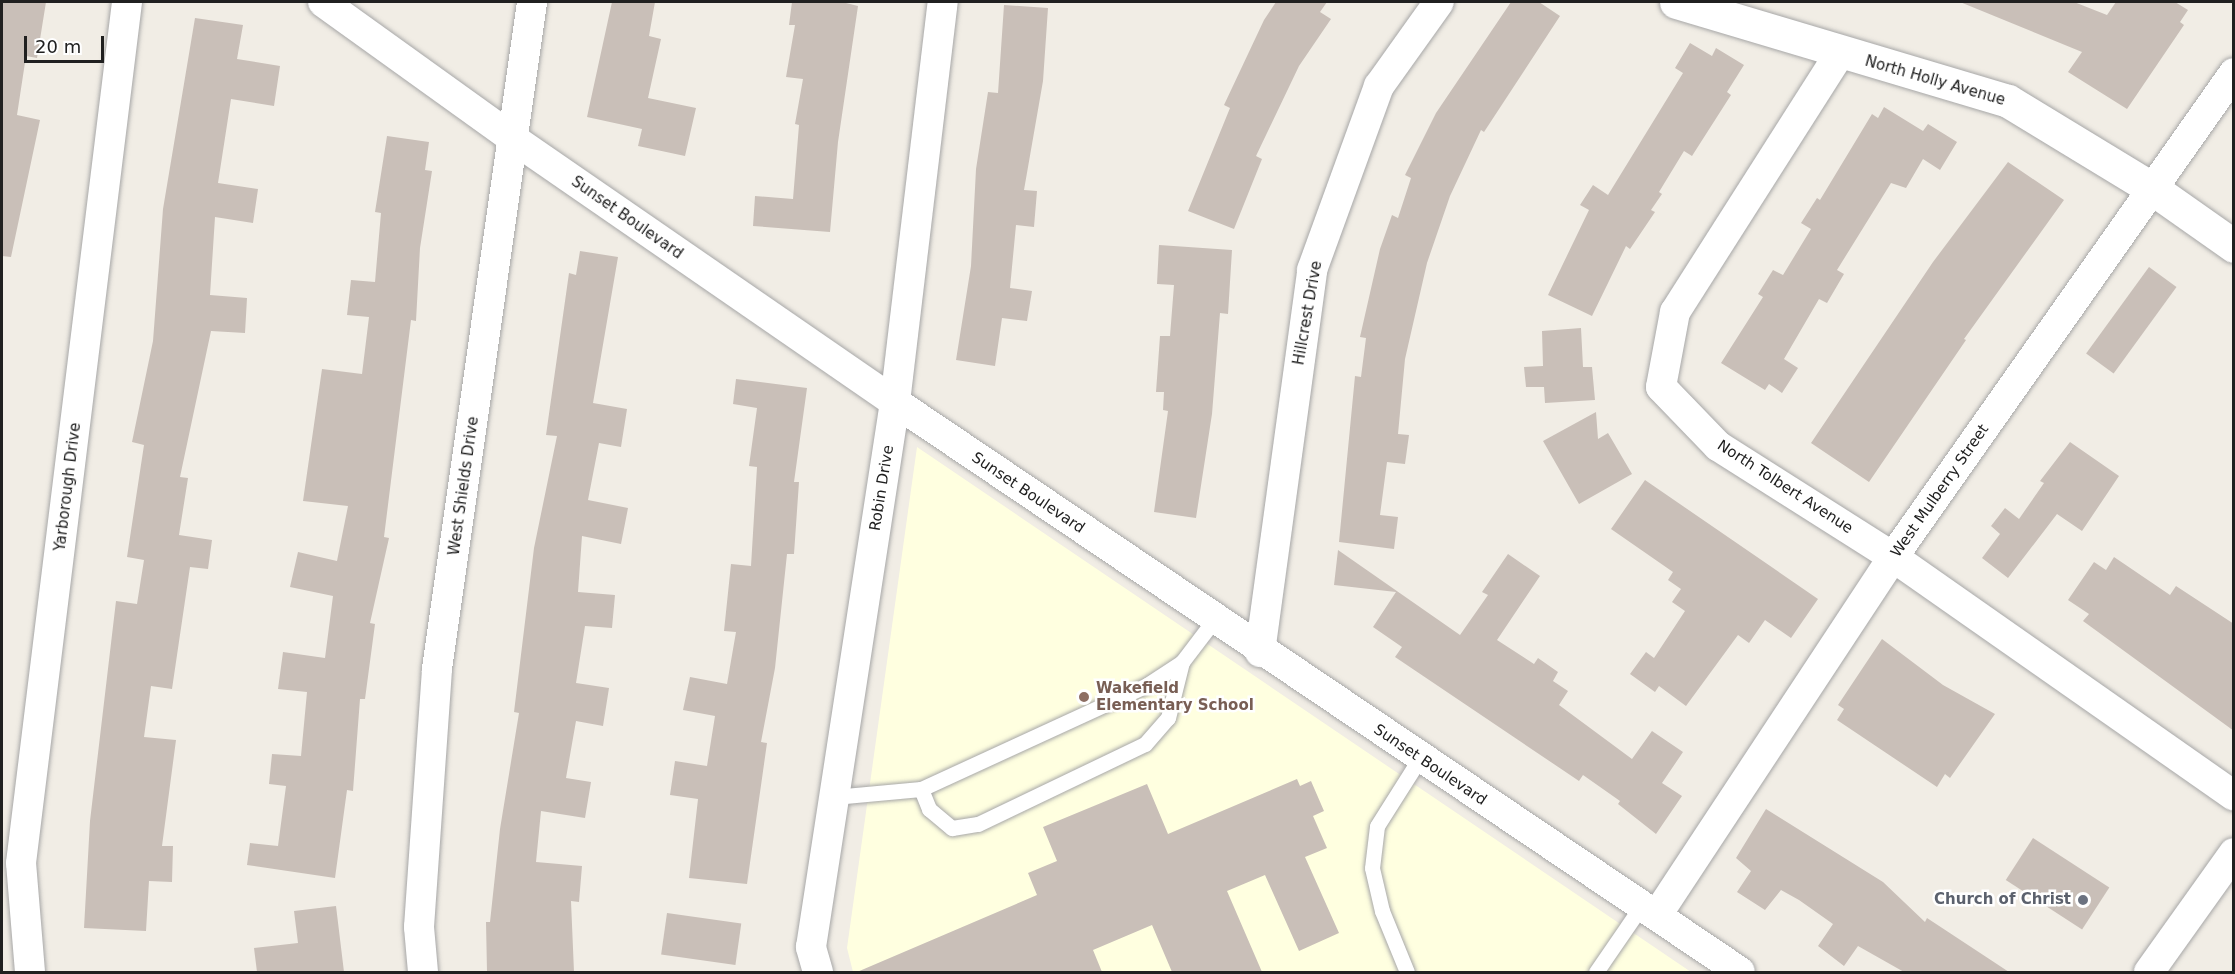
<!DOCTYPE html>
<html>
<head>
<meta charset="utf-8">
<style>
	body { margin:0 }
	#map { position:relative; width:2235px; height:974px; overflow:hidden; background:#f1ede5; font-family:"DejaVu Sans",sans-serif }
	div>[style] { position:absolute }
	.education>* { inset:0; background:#ffffe0 }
	.building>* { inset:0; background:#c9bfb8; transform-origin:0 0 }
	.roads { filter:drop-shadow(0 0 2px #a7a7a7) drop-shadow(0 0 2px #a7a7a7) }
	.service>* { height:15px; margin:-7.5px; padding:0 7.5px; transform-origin:7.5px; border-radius:7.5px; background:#fff }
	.minor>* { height:30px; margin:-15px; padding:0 15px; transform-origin:15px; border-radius:15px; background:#fff }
	.tertiary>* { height:33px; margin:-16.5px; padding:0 16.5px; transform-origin:16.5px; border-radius:16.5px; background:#fff }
	.dots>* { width:16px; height:16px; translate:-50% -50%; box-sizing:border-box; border:3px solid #fff; border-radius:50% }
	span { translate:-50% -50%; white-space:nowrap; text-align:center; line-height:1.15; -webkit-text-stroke:5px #fff; paint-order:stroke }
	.street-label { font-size:15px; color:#202020 }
	.education-label { font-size:15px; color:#785e54; font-weight:700 }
	.left { translate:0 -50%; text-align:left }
	.worship-label { font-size:15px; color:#5b616d; font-weight:700 }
	.right { translate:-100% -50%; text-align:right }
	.frame { position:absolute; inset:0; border:3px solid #202020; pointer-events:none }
	.scale { position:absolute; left:24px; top:36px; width:80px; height:27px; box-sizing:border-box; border:3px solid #202020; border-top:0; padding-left:8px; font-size:18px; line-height:21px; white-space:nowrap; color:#202020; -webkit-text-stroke:4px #fff; paint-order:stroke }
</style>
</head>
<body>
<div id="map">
	<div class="education">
		<div style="clip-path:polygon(917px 447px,1691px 972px,853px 972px,847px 948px)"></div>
	</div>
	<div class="building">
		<div style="clip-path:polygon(2px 2px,46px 2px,37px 58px,26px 56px,17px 115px,40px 120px,11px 257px,2px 256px)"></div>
		<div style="clip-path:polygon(612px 2px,655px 2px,649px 36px,661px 39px,648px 98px,696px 108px,685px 156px,638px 146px,642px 129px,587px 117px)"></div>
		<div style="clip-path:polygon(792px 2px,842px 2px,858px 6px,838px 142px,830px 232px,753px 226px,755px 196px,793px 199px,799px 125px,795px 124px,803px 79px,786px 77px,795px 25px,789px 25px)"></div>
		<div style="clip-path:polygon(1276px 2px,1327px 2px,1320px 12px,1331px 19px,1299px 66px,1256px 156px,1262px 159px,1234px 229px,1188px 211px,1230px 108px,1224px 105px,1264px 20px)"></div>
		<div style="clip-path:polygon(1511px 2px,1539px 2px,1560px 16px,1484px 132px,1481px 130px,1450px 196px,1427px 263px,1405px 359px,1398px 434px,1409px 435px,1405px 464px,1387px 462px,1380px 515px,1398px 517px,1394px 549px,1339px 542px,1355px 376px,1361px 377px,1366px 338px,1360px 337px,1380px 249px,1392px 215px,1398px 218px,1411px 178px,1405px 175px,1436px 113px)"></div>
		<div style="clip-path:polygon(1960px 2px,2074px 2px,2107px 15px,2116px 2px,2175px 2px,2188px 10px,2180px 22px,2184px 25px,2127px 109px,2068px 72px,2082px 52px)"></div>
		<div style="clip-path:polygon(1004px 5px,1048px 8px,1043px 81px,1024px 190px,1037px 191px,1034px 227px,1016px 225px,1010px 288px,1032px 291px,1027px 321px,1002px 318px,995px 366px,956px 360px,971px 266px,976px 169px,988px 92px,998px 93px)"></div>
		<div style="clip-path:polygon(195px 18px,243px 25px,237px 59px,280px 66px,274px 106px,231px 99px,218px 183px,258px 189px,253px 223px,215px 217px,210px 295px,247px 298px,245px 333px,211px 331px,180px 477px,188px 478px,179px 535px,212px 540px,208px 569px,190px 567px,172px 689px,151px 686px,144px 737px,176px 740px,162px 846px,173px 846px,172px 882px,149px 881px,146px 931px,84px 928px,90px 821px,116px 601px,137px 604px,144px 560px,127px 557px,144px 445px,132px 442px,153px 341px,163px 209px)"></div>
		<div style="clip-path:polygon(1690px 43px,1712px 56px,1716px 48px,1744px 65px,1727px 92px,1731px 95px,1692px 156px,1684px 151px,1659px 192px,1662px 194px,1651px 210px,1655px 212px,1630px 249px,1626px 246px,1592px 316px,1548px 295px,1589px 210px,1580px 205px,1593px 185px,1608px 195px,1683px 73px,1675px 68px)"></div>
		<div style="clip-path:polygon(1884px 107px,1923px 131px,1928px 124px,1957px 142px,1940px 170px,1923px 159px,1906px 188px,1891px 183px,1837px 270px,1844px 274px,1827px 303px,1819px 299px,1784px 359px,1798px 368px,1782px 393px,1769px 384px,1765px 390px,1721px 363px,1763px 297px,1758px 294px,1773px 270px,1783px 275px,1811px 229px,1801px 223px,1817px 198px,1820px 200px,1872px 114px,1878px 118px)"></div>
		<div style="clip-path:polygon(387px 136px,429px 142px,425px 170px,432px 171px,420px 248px,416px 321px,411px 320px,384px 537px,389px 538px,370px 623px,375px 624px,365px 699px,360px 699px,353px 791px,347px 790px,335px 878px,247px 865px,250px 843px,278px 846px,286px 786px,269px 784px,272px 754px,301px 756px,307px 692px,278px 689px,283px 652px,325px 658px,333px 596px,290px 587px,298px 552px,337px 561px,348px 506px,303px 501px,322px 369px,362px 374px,369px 317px,347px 315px,351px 280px,375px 282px,381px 213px,375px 212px)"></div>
		<div style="clip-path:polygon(2008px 162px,2064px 200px,1964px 339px,1966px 340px,1869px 482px,1811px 443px,1933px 262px)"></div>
		<div style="clip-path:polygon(1159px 245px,1232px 250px,1228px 314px,1220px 313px,1212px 414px,1196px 518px,1154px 512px,1168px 411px,1163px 410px,1164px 392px,1156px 392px,1160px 336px,1170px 336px,1174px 285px,1157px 284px)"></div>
		<div style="clip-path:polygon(580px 251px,618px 257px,593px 403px,627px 409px,621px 447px,599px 443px,588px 500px,628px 508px,621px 544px,582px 536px,578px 592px,615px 595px,612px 628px,585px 626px,576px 683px,609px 688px,603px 726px,576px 721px,566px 778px,591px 782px,585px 818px,541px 811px,536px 862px,582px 866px,579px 902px,571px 901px,574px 972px,487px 972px,486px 922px,490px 922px,500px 829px,519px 713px,514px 712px,534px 548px,557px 436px,546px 435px,569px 273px,576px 275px)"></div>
		<div style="left:2149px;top:267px;width:34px;height:107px;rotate:36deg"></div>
		<div style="clip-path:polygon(1581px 328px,1583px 367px,1592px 367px,1595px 400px,1545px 403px,1544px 387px,1526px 387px,1524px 367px,1543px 366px,1542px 331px)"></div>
		<div style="clip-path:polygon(736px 379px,807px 388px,794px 482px,799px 482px,794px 554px,787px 554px,775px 668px,761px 742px,767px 743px,747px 884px,689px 878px,698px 799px,670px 795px,675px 761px,707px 766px,715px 716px,683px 710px,690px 677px,727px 684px,736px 632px,724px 631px,731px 564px,751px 566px,757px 467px,749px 466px,757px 408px,733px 404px)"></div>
		<div style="clip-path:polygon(1596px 412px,1598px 439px,1608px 433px,1632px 474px,1579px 504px,1543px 441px)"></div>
		<div style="clip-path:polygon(2070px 442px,2119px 476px,2082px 531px,2057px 514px,2008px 578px,1982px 558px,2000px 534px,1991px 526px,2005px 508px,2019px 519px,2044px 483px,2040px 481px)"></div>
		<div style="clip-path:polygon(1645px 480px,1818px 599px,1791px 638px,1765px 620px,1749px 643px,1738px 635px,1686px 706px,1659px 686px,1655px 692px,1630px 674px,1646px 652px,1654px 658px,1685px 611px,1672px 602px,1681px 589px,1668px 580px,1673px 572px,1611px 529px)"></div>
		<div style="clip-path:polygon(1338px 550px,1460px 635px,1488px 595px,1482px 592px,1508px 554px,1540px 576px,1497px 640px,1534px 664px,1538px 658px,1558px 672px,1553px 681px,1568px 691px,1559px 705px,1632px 759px,1652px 731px,1683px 752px,1662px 783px,1682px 796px,1656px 834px,1618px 804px,1620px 801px,1583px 775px,1579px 781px,1395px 657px,1402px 647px,1373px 627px,1396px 592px,1334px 585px)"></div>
		<div style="clip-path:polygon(2114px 557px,2170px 595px,2176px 586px,2234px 624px,2234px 731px,2083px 621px,2089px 614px,2068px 600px,2094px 562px,2106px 570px)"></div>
		<div style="clip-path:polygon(1882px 639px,1943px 685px,1995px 714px,1950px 778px,1945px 774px,1937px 787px,1837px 720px,1844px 709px,1838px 705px)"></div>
		<div style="clip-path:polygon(1297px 779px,1300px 786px,1311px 781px,1324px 811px,1313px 816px,1327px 848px,1305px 857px,1339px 933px,1299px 951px,1265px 875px,1227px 891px,1262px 972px,1172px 972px,1152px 925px,1093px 950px,1102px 972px,857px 972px,1037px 895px,1028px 873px,1057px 861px,1043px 827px,1147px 784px,1168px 834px)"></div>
		<div style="clip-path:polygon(1766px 809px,1883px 882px,1925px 922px,1927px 918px,2009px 972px,1904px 972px,1858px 946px,1844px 966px,1818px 946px,1833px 924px,1799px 900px,1781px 890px,1765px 910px,1737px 892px,1751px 871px,1736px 858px)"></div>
		<div style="left:2033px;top:838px;width:91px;height:50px;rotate:33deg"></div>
		<div style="clip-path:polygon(336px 906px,344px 972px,257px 972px,254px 948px,298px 943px,294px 911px)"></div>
		<div style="left:667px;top:913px;width:75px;height:42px;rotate:8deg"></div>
	</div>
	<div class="roads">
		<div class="service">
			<div style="left:921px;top:789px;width:22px;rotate:68deg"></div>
			<div style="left:929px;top:809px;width:30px;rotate:40deg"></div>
			<div style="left:952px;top:828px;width:26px;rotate:-9deg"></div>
			<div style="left:978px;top:824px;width:185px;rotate:-25.6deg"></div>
			<div style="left:1145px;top:744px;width:35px;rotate:-49deg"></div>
			<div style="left:1168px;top:718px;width:58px;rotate:-76deg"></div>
			<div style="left:834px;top:797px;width:87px;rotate:-5.3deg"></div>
			<div style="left:921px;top:789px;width:249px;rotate:-24.7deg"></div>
			<div style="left:1147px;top:685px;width:42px;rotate:-33.3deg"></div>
			<div style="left:1182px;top:662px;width:53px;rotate:-52.7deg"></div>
			<div style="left:1407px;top:972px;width:66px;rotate:-112.3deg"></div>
			<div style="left:1382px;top:911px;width:44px;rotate:-103.1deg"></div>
			<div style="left:1372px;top:868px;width:42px;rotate:-83.2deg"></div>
			<div style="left:1377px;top:826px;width:80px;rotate:-57.7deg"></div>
			<div style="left:1596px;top:972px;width:81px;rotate:-55.5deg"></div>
		</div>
		<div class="minor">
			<div style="left:323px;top:2px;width:236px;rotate:35.7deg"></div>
			<div style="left:515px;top:140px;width:462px;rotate:34.6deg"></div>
			<div style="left:895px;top:402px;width:1019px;rotate:34deg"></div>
			<div style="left:1840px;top:53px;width:307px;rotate:122.5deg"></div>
			<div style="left:1675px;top:312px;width:76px;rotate:100.6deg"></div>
			<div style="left:1661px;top:387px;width:82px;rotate:46deg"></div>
			<div style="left:1718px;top:446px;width:207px;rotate:32.4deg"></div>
			<div style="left:1893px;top:557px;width:416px;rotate:35deg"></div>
			<div style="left:1260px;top:652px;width:386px;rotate:-82.2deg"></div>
			<div style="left:1312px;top:270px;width:196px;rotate:-70deg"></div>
			<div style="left:1379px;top:86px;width:103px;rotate:-54.5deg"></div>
			<div style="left:1657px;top:915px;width:429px;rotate:-56.6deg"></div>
			<div style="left:1893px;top:557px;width:592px;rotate:-54.83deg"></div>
			<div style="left:30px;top:972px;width:109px;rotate:-94.7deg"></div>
			<div style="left:21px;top:863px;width:868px;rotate:-82.98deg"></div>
			<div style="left:423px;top:972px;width:45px;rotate:-95.1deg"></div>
			<div style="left:419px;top:927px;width:259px;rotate:-86deg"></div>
			<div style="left:437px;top:669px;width:674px;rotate:-81.89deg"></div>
			<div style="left:818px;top:972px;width:26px;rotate:-106deg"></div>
			<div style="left:811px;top:947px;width:551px;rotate:-81.24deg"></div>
			<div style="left:895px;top:402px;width:403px;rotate:-83.2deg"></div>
			<div style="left:2149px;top:972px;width:146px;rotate:-54.5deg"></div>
		</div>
		<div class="tertiary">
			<div style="left:1676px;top:2px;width:346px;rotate:16.6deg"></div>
			<div style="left:2008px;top:101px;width:170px;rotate:31.3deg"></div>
			<div style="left:2153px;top:189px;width:99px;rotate:35.1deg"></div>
		</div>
	</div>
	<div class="dots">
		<div style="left:1084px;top:697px;background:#8d6e63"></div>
		<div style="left:2083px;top:900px;background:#6b7280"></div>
	</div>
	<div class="street-label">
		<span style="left:1935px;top:81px;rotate:16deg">North Holly Avenue</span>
		<span style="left:627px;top:218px;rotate:35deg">Sunset Boulevard</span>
		<span style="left:1308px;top:313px;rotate:-80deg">Hillcrest Drive</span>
		<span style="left:464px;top:486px;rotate:-82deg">West Shields Drive</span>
		<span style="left:68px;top:487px;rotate:-83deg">Yarborough Drive</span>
		<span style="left:1785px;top:487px;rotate:33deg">North Tolbert Avenue</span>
		<span style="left:882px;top:488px;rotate:-81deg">Robin Drive</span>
		<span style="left:1940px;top:491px;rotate:-55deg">West Mulberry Street</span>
		<span style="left:1028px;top:493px;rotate:34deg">Sunset Boulevard</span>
		<span style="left:1430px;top:765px;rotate:34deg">Sunset Boulevard</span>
	</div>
	<div class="education-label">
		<span class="left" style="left:1096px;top:697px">Wakefield<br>Elementary School</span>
	</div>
	<div class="worship-label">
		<span class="right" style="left:2071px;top:900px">Church of Christ</span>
	</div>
	<div class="frame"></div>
	<div class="scale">20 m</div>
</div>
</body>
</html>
